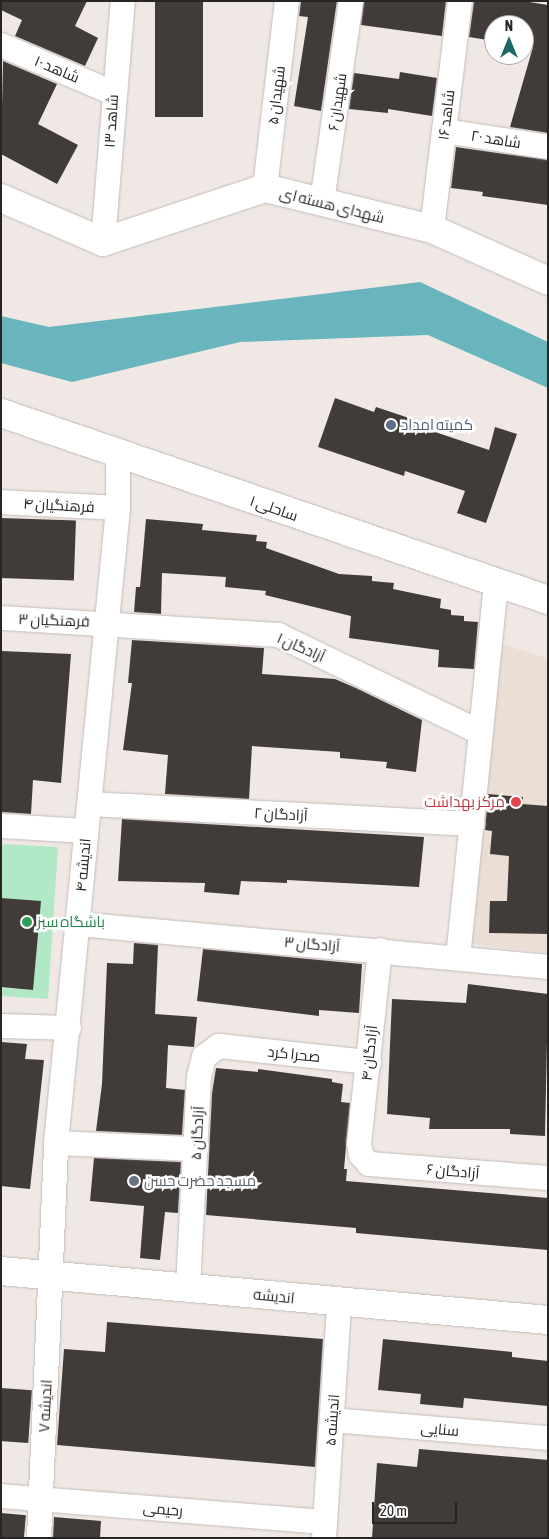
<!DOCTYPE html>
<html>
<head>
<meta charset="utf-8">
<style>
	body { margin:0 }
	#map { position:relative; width:549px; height:1539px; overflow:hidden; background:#efe8e4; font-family:"Asap Condensed",Cairo,sans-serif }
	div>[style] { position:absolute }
	.built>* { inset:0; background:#ebded4 }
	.green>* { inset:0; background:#b1e9c6 }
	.water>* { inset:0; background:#68b5bd }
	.building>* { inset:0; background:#413c39; transform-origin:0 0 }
	.roads { filter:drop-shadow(0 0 1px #c3bcb8) drop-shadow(0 0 1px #c3bcb8) }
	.minor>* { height:24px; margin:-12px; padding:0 12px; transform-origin:12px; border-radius:12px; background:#fff }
	.tertiary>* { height:28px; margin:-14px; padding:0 14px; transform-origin:14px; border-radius:14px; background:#fff }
	.dots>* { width:14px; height:14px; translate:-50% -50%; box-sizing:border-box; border:2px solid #fff; border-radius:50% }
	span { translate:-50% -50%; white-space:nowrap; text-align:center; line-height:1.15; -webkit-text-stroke:5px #fff; paint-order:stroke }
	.street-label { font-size:15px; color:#282624 }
	.service-label { font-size:15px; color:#4e5e75 }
	.left { translate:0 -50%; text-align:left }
	.health-label { font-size:15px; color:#be3a42 }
	.right { translate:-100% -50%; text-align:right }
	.leisure-label { font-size:15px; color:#27864d }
	.worship-label { font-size:15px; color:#5b616d }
	.frame { position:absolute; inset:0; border:2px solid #282624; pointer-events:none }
	.north { position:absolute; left:484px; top:15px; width:50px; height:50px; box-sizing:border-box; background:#fff; border:1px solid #a9a8a7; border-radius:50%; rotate:0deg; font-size:14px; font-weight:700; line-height:20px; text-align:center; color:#282624 }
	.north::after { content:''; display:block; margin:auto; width:18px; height:22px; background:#1b6864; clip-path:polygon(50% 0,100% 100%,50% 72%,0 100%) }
	.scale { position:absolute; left:372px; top:1502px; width:85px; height:22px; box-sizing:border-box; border:2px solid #282624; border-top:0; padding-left:6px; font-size:15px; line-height:18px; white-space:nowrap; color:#282624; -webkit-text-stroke:4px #fff; paint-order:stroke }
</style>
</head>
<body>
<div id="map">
	<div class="built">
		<div style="clip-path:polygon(499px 643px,548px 659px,548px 953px,469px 944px)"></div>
	</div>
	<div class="green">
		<div style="clip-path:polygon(1px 844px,58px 847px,48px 999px,1px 996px)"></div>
	</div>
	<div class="water">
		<div style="clip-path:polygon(420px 282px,548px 342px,548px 388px,428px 335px,240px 342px,72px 382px,1px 363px,1px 316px,49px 327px)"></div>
	</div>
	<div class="building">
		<div style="clip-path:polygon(1px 1px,87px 1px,75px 26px,98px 38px,85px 66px,15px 36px,22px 20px,1px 10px)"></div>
		<div style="left:155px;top:1px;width:48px;height:116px"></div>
		<div style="clip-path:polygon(301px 1px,337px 1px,321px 111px,294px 106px,308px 17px,299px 16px)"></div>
		<div style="clip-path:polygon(364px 1px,446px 1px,442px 36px,361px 25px)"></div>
		<div style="clip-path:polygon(474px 1px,523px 1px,548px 5px,548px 133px,510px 127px,533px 47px,524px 46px,524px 25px,494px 25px,494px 41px,469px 37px)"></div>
		<div style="clip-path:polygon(3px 61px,57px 84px,38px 124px,78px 145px,57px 184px,1px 154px)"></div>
		<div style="clip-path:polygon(400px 72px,437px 78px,432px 116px,388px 109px,388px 113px,349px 109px,354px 73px,399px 79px)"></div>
		<div style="clip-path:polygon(456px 147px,548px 160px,548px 205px,482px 196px,483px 192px,451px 188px)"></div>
		<div style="clip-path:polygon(335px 398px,374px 412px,376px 407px,418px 421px,417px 426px,489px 450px,495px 427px,517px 434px,486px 523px,457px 513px,465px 491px,405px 471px,404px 476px,318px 447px)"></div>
		<div style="left:1px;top:518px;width:75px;height:60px;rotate:2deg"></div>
		<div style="clip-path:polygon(146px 519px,203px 524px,202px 530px,257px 535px,256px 541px,267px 542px,266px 548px,339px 574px,372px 576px,372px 581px,394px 583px,393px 589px,441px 599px,440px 608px,451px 610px,451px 615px,464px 616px,464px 621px,478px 622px,474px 669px,438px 667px,439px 650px,349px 638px,351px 616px,265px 595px,266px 591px,225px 587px,226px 577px,162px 573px,161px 614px,134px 612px,136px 587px,140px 587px)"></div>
		<div style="clip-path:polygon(132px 640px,264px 648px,262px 674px,335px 679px,356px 688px,422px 720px,416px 772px,386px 768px,387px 762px,340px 758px,340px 752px,252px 746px,249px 799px,165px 794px,168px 755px,123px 750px,132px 683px,128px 683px)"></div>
		<div style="clip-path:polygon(1px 651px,71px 654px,61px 783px,33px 780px,31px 814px,1px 812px)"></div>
		<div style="clip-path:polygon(488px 794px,523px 797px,522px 804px,548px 806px,548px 934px,489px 933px,490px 901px,507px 901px,509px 856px,490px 854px,492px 831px,485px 830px)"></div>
		<div style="clip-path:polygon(122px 819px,424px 837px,419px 887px,287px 880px,287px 883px,241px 881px,239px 895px,204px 892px,205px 883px,118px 881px)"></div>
		<div style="clip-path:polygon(1px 898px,41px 901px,33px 990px,1px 987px)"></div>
		<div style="clip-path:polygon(134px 943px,158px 945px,155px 1014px,197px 1017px,194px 1047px,168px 1045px,166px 1088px,185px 1090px,182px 1135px,96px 1131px,102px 1084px,107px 963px,133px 964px)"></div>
		<div style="clip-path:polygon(203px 949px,362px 964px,359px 1013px,319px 1010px,319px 1016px,197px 1001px)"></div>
		<div style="clip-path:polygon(468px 984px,548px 994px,545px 1136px,510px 1134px,510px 1129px,429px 1129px,430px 1118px,387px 1114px,392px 999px,466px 1003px)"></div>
		<div style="clip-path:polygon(1px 1042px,27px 1044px,25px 1059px,44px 1060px,30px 1189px,1px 1186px)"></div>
		<div style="clip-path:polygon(216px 1068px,258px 1072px,258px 1069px,332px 1079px,332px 1082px,343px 1084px,341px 1102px,350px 1103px,344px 1169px,347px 1169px,346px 1181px,548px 1198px,548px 1250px,356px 1233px,356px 1228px,206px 1215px,212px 1093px)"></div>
		<div style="clip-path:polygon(94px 1158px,181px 1162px,178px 1213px,165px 1212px,160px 1260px,140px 1258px,144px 1206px,90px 1201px)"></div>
		<div style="clip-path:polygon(107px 1322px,323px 1339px,315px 1467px,57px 1445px,64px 1349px,105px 1352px)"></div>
		<div style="clip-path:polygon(383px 1339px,512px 1352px,512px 1357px,548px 1361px,548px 1406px,464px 1398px,463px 1408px,420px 1404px,421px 1394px,378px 1390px)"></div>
		<div style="left:1px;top:1388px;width:31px;height:53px;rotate:4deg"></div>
		<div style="clip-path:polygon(419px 1449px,548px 1460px,548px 1538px,372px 1538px,377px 1463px,417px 1467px)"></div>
		<div style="left:1px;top:1513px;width:25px;height:25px;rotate:5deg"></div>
		<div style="clip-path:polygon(54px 1517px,101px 1521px,100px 1538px,53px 1538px)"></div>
	</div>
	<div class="roads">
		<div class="minor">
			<div style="left:1px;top:45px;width:122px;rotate:23.2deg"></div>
			<div style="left:444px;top:131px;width:105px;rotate:8.7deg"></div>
			<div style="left:265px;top:188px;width:188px;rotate:-83.3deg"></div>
			<div style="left:322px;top:202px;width:203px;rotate:-81.8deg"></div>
			<div style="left:432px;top:229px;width:230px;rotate:-83deg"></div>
			<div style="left:103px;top:242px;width:242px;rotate:-85.3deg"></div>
			<div style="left:1px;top:502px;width:117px;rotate:2.9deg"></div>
			<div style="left:1px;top:618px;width:278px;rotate:3.5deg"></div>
			<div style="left:278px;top:635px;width:224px;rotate:25.7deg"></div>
			<div style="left:90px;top:804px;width:383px;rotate:3deg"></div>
			<div style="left:1px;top:826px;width:85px;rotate:3.4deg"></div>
			<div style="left:77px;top:924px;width:473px;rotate:5.2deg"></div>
			<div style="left:380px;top:950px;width:194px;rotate:96.2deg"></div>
			<div style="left:359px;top:1143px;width:12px;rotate:81deg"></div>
			<div style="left:361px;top:1155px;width:12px;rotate:48deg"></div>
			<div style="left:369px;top:1164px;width:180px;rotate:4.5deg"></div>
			<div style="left:458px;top:958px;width:376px;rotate:-84.2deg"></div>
			<div style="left:1px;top:1026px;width:68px;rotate:1.7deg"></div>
			<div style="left:56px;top:1143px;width:140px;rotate:2.5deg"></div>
			<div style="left:188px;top:1287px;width:210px;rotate:-87deg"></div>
			<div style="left:199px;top:1077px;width:21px;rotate:-76deg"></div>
			<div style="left:204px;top:1057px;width:19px;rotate:-36deg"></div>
			<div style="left:219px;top:1046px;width:151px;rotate:6.1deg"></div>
			<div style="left:332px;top:1420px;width:217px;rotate:4.8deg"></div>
			<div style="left:1px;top:1496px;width:325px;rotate:4.6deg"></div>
			<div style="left:39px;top:1538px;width:395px;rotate:-87.5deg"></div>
			<div style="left:56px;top:1143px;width:638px;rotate:-84.42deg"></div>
			<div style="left:118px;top:508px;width:53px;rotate:-90deg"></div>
			<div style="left:324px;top:1538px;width:235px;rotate:-86.3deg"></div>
		</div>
		<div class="tertiary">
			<div style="left:1px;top:198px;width:111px;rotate:23.3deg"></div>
			<div style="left:103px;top:242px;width:171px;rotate:-18.4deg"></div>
			<div style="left:265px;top:188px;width:172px;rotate:13.8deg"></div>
			<div style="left:432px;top:229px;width:127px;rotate:24.1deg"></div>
			<div style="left:1px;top:413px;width:578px;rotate:18.87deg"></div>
			<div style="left:1px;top:1271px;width:549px;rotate:5.12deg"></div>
		</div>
	</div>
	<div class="dots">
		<div style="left:391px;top:425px;background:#5c6f8a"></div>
		<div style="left:516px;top:802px;background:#e0444e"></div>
		<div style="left:27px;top:922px;background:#2e9e5b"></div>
		<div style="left:134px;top:1181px;background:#6b7280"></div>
	</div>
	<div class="street-label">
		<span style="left:57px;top:69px;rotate:23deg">شاهد ۱۰</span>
		<span style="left:276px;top:95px;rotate:-83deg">شهیدان ۵</span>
		<span style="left:337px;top:102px;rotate:-82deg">شهیدان ۶</span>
		<span style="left:446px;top:115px;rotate:-83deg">شاهد ۱۶</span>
		<span style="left:111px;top:121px;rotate:-86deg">شاهد ۱۳</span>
		<span style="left:496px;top:139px;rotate:9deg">شاهد ۲۰</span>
		<span style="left:332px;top:205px;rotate:14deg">شهدای هسته ای</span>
		<span style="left:59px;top:505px;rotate:3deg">فرهنگیان ۴</span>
		<span style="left:274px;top:508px;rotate:19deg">ساحلی ۱</span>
		<span style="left:54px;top:620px;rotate:2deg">فرهنگیان ۳</span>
		<span style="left:301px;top:647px;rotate:24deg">آزادگان ۱</span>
		<span style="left:281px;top:814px;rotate:3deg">آزادگان ۲</span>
		<span style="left:83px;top:865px;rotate:-85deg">اندیشه ۴</span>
		<span style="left:312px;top:944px;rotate:5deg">آزادگان ۳</span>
		<span style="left:369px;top:1053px;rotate:-84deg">آزادگان ۴</span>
		<span style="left:294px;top:1054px;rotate:6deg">صحرا کرد</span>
		<span style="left:197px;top:1133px;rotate:-87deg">آزادگان ۵</span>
		<span style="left:453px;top:1171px;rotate:5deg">آزادگان ۶</span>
		<span style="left:274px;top:1296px;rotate:6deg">اندیشه</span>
		<span style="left:45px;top:1406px;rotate:-87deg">اندیشه ۷</span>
		<span style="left:332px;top:1420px;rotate:-86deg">اندیشه ۵</span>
		<span style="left:440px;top:1429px;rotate:5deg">سنایی</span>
		<span style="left:163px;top:1509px;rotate:5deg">رحیمی</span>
	</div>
	<div class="service-label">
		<span class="left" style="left:401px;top:425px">کمیته امداد</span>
	</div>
	<div class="health-label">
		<span class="right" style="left:505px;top:802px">مرکز بهداشت</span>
	</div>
	<div class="leisure-label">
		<span class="left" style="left:37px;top:922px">باشگاه سبز</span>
	</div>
	<div class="worship-label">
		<span class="left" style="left:144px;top:1181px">مسجد حضرت حسن</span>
	</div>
	<div class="frame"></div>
	<div class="north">N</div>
	<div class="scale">20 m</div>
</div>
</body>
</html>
